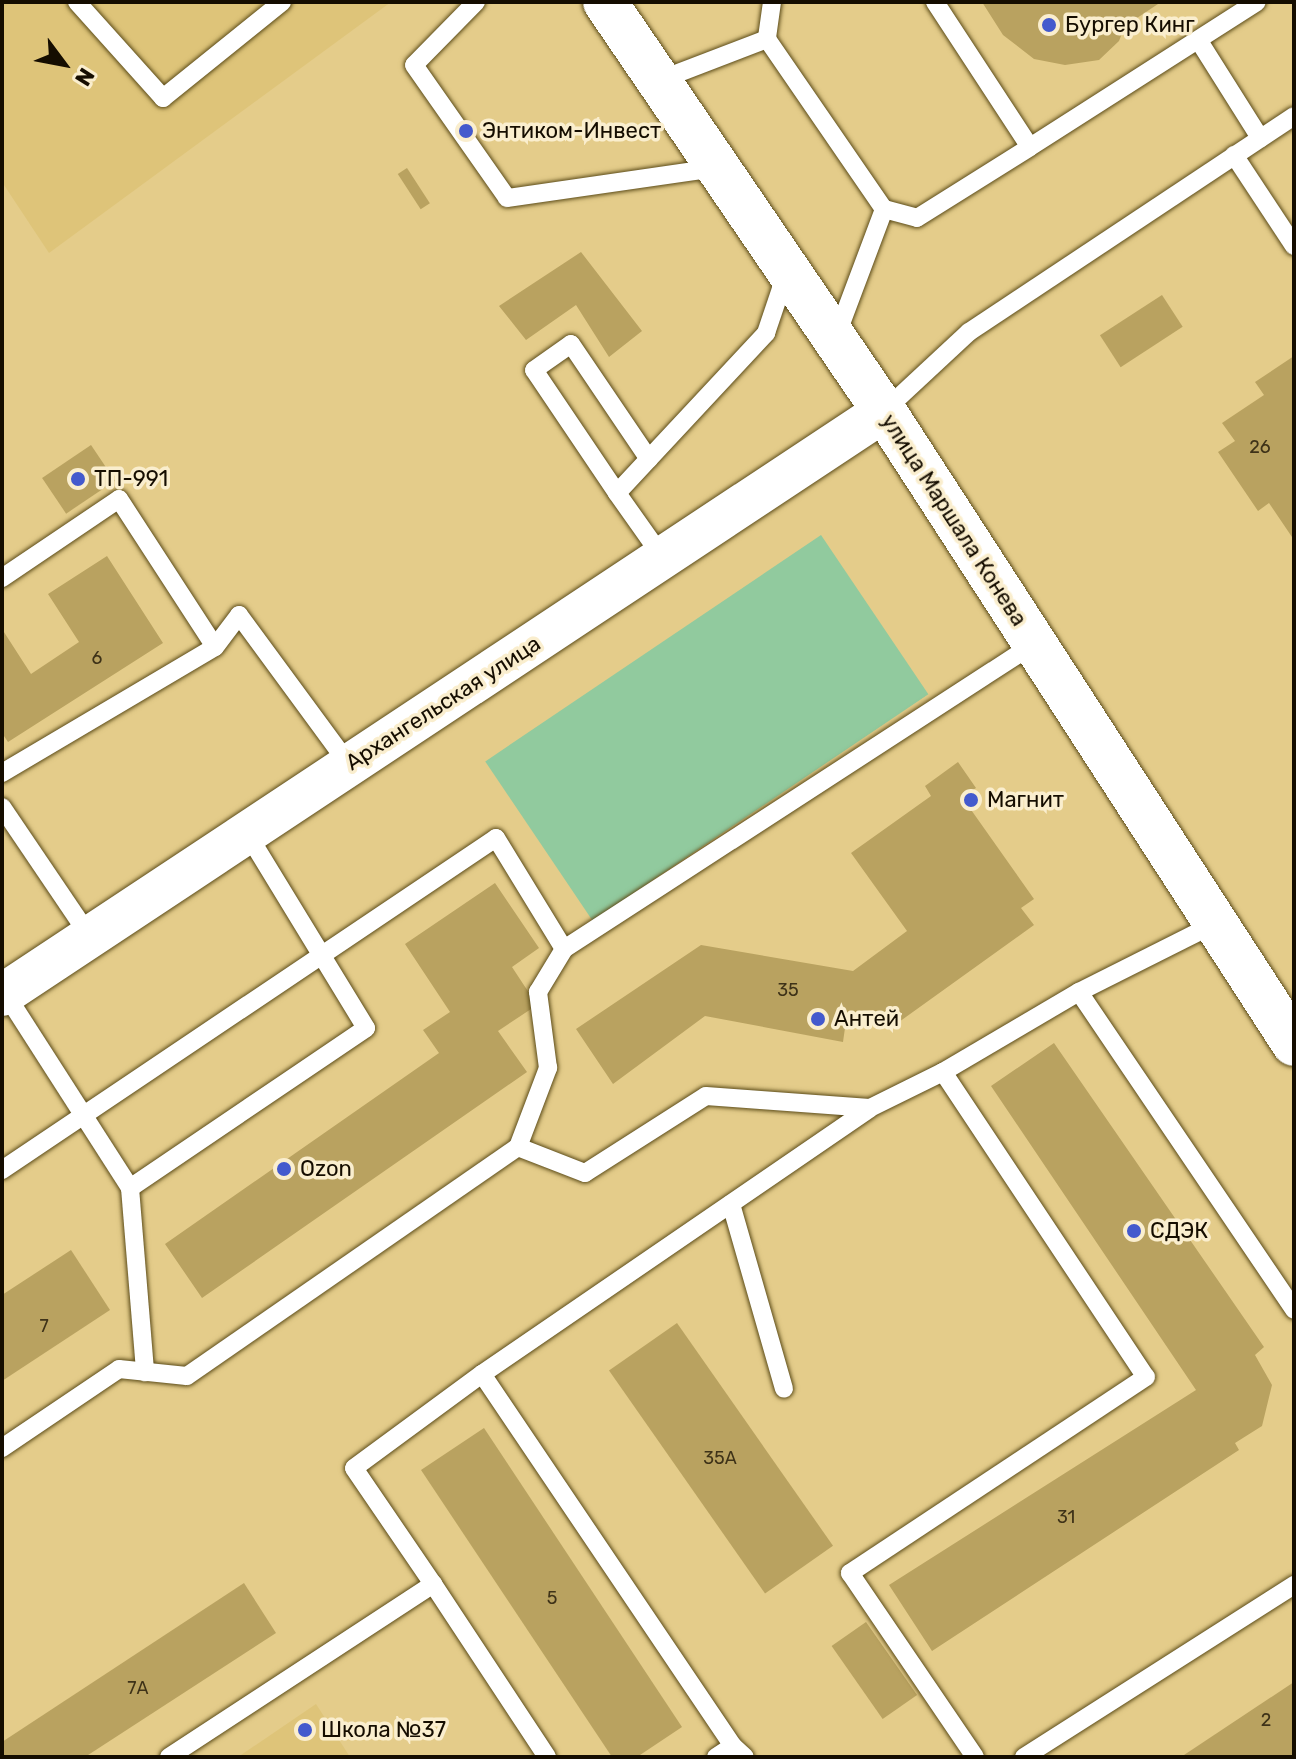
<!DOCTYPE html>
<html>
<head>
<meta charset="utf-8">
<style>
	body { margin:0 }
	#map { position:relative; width:1296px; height:1759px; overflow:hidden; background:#e4cc8a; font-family:Rubik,sans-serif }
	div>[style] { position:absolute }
	.built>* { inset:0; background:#dec479 }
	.green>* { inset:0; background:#91ca9e; transform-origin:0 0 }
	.building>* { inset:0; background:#b9a260; transform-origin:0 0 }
	.roads { filter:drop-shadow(0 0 2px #5c4c19) drop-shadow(0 0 2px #5c4c19) }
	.service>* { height:18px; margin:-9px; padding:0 9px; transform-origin:9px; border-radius:9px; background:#fff }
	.tertiary>* { height:42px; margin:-21px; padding:0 21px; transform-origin:21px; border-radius:21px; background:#fff }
	.secondary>* { height:44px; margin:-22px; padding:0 22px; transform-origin:22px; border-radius:22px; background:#fff }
	.dots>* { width:22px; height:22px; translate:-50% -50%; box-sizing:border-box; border:4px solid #faeece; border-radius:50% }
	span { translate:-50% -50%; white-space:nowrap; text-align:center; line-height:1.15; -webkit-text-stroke:7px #faeece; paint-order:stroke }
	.number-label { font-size:18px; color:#3e3218 }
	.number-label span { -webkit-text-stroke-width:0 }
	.poi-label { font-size:22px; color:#150d00 }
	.left { translate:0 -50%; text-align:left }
	.street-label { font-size:22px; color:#150d00 }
	.frame { position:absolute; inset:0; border:4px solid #150d00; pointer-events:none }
	.north { position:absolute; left:24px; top:24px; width:80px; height:80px; -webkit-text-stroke:6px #faeece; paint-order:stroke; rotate:122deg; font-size:22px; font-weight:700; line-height:32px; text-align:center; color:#150d00 }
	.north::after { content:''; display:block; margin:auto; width:28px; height:36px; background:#150d00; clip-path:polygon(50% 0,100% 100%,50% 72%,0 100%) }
</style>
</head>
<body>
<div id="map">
	<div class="built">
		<div style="clip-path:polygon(2px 2px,391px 2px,49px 253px,2px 182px)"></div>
		<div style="clip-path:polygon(316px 1704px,350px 1757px,238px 1757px)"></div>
	</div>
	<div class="green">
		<div style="left:821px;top:535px;width:192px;height:405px;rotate:56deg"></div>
	</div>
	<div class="building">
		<div style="clip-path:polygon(982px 2px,1161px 2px,1125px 26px,1119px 41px,1099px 60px,1065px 65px,1034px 59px,1003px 35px)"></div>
		<div style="left:407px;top:168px;width:42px;height:11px;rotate:57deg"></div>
		<div style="clip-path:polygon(581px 252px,642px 331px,609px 357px,576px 305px,526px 340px,499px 306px)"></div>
		<div style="left:1162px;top:295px;width:38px;height:74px;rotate:57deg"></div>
		<div style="clip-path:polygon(1294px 356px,1294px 540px,1269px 503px,1258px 511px,1218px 452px,1235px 441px,1222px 423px,1264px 395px,1255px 382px)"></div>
		<div style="left:91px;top:445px;width:43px;height:59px;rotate:56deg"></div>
		<div style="clip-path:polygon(107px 556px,163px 643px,8px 742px,2px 733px,2px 629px,31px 674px,79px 642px,48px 594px)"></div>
		<div style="clip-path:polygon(958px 762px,976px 788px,962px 797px,1034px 899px,1021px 908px,1034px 925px,892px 1027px,873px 1010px,847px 1014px,843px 1042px,705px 1016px,613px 1084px,576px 1029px,701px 945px,853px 971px,907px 931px,851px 853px,931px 796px,925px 786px)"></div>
		<div style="clip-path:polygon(495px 883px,539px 948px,512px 967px,537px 1005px,498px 1031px,527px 1072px,202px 1298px,165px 1244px,439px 1053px,423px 1030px,450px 1012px,405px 944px)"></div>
		<div style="clip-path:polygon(1054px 1043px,1264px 1347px,1255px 1355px,1272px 1385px,1262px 1426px,1235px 1443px,1239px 1450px,932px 1651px,889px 1585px,1196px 1390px,991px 1086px)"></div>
		<div style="clip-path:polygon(71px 1250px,110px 1310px,2px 1381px,2px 1295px)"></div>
		<div style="left:677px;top:1323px;width:272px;height:83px;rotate:55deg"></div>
		<div style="clip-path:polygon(484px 1428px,682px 1727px,637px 1757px,612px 1757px,421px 1470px)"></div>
		<div style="clip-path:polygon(244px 1583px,276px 1633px,85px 1757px,2px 1757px,2px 1742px)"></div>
		<div style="left:866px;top:1622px;width:89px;height:42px;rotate:55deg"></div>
		<div style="clip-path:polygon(1294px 1682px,1294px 1757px,1181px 1757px)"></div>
	</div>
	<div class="roads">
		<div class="service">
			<div style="left:77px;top:2px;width:129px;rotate:48.1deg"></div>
			<div style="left:163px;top:98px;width:153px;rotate:-38.9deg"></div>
			<div style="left:476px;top:2px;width:88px;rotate:134.5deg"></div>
			<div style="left:414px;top:65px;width:162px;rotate:55deg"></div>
			<div style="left:507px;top:198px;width:210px;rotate:-8.2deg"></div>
			<div style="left:772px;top:2px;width:37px;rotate:98deg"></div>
			<div style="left:767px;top:39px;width:206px;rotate:55.5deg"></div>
			<div style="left:884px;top:209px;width:34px;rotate:15deg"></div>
			<div style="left:917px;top:218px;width:133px;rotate:-32.1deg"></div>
			<div style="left:935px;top:2px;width:173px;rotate:56.8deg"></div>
			<div style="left:1030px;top:147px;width:269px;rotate:-32.6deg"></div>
			<div style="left:1199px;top:41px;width:115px;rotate:57.8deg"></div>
			<div style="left:660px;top:80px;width:115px;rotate:-21deg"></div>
			<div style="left:1234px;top:155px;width:109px;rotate:56.6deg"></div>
			<div style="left:836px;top:337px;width:137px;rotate:-69.4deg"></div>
			<div style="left:884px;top:411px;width:116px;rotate:-42.9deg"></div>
			<div style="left:969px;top:332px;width:390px;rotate:-33.6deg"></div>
			<div style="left:617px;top:493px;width:148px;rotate:-124deg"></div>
			<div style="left:534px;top:370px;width:45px;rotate:-35.1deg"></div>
			<div style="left:571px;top:344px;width:139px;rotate:55.9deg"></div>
			<div style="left:663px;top:558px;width:80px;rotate:-125.3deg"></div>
			<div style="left:617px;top:493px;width:219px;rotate:-47deg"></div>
			<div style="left:766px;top:333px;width:62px;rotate:-71.3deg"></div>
			<div style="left:2px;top:578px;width:141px;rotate:-34deg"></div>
			<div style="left:119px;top:499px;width:176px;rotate:57deg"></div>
			<div style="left:2px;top:773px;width:247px;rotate:-30.6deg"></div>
			<div style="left:215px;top:647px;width:40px;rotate:-53deg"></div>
			<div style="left:239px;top:615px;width:186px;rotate:53.7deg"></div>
			<div style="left:2px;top:807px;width:157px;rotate:55.9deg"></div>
			<div style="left:1079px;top:992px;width:384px;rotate:55.9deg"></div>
			<div style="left:5px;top:993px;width:232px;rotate:57.3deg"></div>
			<div style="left:130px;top:1188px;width:185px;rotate:85.3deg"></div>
			<div style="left:943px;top:1072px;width:366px;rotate:56.4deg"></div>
			<div style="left:1146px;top:1377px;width:355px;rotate:146.5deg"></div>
			<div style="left:850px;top:1573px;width:222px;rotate:55.8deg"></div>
			<div style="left:518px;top:1147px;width:85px;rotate:-69.2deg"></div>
			<div style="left:548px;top:1068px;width:77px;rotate:-97.5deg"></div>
			<div style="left:538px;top:992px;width:50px;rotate:-58.8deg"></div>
			<div style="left:2px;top:1170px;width:595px;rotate:-33.9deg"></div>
			<div style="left:496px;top:838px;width:130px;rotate:58.5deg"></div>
			<div style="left:564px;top:949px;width:560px;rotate:-32.98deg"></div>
			<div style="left:130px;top:1188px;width:285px;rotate:-34.1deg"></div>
			<div style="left:366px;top:1028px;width:228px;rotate:-121.4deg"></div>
			<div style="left:731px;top:1204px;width:192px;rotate:74deg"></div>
			<div style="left:482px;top:1374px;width:470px;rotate:-34.4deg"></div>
			<div style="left:2px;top:1448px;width:141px;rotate:-34deg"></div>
			<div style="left:119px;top:1369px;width:68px;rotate:5.9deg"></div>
			<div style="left:187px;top:1376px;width:402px;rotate:-34.7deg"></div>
			<div style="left:518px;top:1147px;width:72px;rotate:21.2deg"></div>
			<div style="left:585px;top:1173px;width:143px;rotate:-32.5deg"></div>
			<div style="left:706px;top:1096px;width:164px;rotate:4.2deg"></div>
			<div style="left:870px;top:1108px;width:81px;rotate:-26.3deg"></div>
			<div style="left:943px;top:1072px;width:158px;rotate:-30.5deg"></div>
			<div style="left:1079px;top:992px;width:153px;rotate:-26.7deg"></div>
			<div style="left:433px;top:1584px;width:207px;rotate:56.6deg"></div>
			<div style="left:169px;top:1757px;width:316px;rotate:-33.2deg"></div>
			<div style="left:433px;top:1584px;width:140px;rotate:-124.3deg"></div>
			<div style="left:354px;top:1468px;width:159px;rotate:-36.3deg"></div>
			<div style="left:482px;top:1374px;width:449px;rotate:56deg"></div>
			<div style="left:733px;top:1746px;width:16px;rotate:43deg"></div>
			<div style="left:716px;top:1757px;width:20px;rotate:-33deg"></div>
			<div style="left:1024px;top:1757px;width:320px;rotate:-32.5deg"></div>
		</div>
		<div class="tertiary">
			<div style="left:2px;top:995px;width:1058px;rotate:-33.51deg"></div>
		</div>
		<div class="secondary">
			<div style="left:605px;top:2px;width:495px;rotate:55.7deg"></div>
			<div style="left:884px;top:411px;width:754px;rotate:57.07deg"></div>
		</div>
	</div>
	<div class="dots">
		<div style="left:1049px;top:25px;background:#445acd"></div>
		<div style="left:466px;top:131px;background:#445acd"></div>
		<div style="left:78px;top:479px;background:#445acd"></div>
		<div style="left:971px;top:800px;background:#445acd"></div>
		<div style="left:818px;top:1019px;background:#445acd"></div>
		<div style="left:284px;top:1169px;background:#445acd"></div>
		<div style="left:1134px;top:1231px;background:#445acd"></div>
		<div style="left:305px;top:1730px;background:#445acd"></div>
	</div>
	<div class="number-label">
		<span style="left:1260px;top:447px">26</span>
		<span style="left:97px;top:658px">6</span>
		<span style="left:788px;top:990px">35</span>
		<span style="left:44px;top:1326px">7</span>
		<span style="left:720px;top:1458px">35А</span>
		<span style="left:1066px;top:1517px">31</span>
		<span style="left:552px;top:1598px">5</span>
		<span style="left:138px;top:1688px">7А</span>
		<span style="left:1266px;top:1720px">2</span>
	</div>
	<div class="poi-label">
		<span class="left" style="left:1065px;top:25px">Бургер Кинг</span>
		<span class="left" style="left:482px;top:131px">Энтиком-Инвест</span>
		<span class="left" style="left:94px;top:479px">ТП-991</span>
		<span class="left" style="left:987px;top:800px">Магнит</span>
		<span class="left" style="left:834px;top:1019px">Антей</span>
		<span class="left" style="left:300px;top:1169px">Ozon</span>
		<span class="left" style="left:1150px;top:1231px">СДЭК</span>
		<span class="left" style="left:321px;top:1730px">Школа №37</span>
	</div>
	<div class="street-label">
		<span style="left:954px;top:520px;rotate:57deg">улица Маршала Конева</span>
		<span style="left:443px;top:703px;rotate:-33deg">Архангельская улица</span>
	</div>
	<div class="frame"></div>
	<div class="north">N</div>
</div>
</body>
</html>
